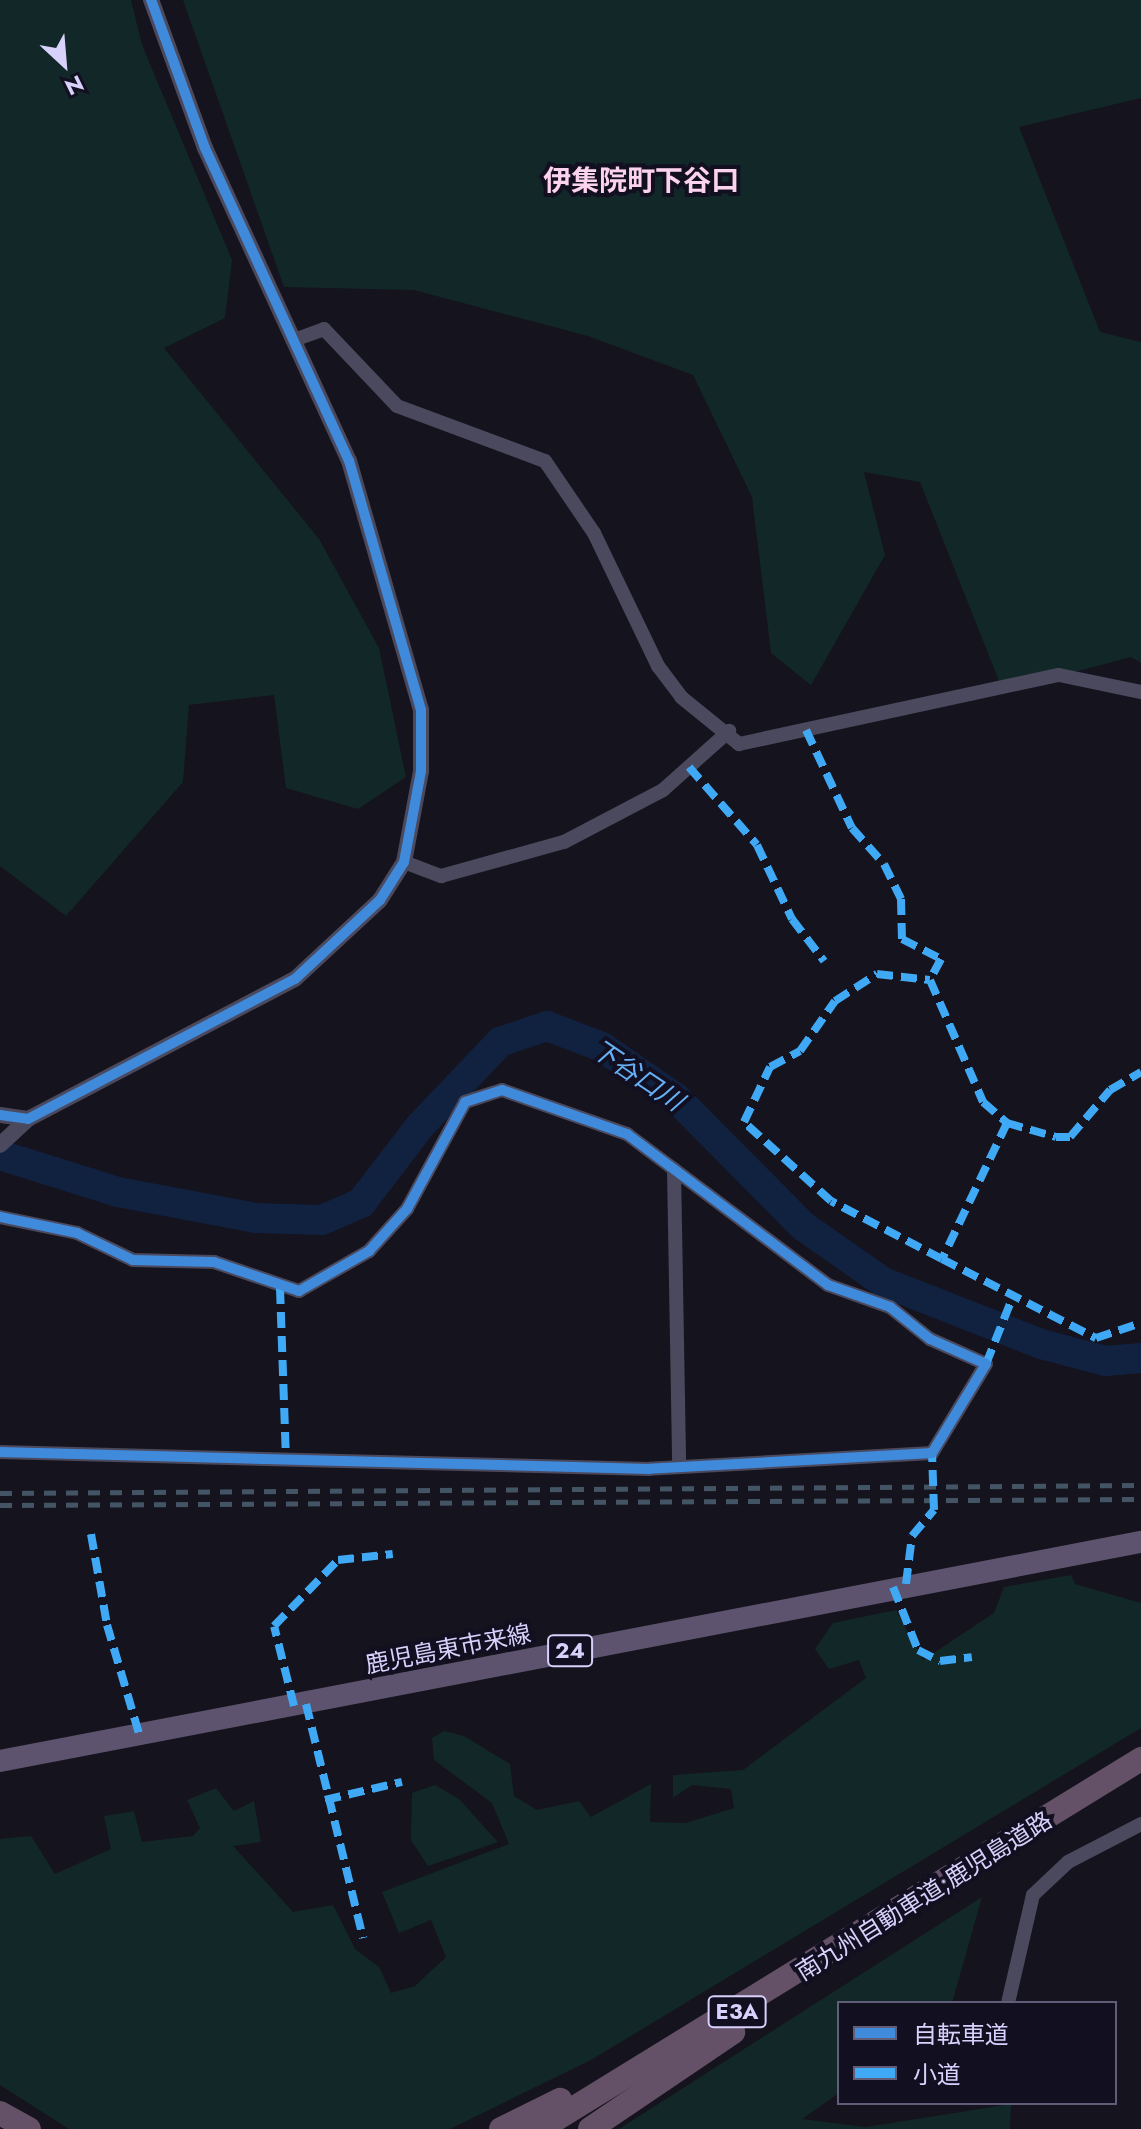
<!DOCTYPE html>
<html>
<head>
<meta charset="utf-8">
<style>
	body { margin:0 }
	#map { position:relative; width:1141px; height:2129px; overflow:hidden; background:#15131d; font-family:Jost,"Noto Sans JP",sans-serif }
	div>[style] { position:absolute }
	.green>* { inset:0; background:#122728 }
	.river>* { height:30px; margin:-15px; padding:0 15px; transform-origin:15px; border-radius:15px; background:#112240 }
	.minor>* { height:14px; margin:-7px; padding:0 7px; transform-origin:7px; border-radius:7px; background:#4a495d }
	.tertiary>* { height:16px; margin:-8px; padding:0 8px; transform-origin:8px; border-radius:8px; background:#4a495d }
	.primary>* { height:22px; margin:-11px; padding:0 11px; transform-origin:11px; border-radius:11px; background:#5d536e }
	.motorway>* { height:24px; margin:-12px; padding:0 12px; transform-origin:12px; border-radius:12px; background:#655167 }
	.rail>* { height:5px; margin-top:-2.5px; transform-origin:0; background:repeating-linear-gradient(90deg,#435564 0 12px,transparent 0 22px) }
	.quiet>* { height:8px; margin-top:-4px; transform-origin:0; background:repeating-linear-gradient(90deg,#3fa9f5 0 16px,transparent 0 24px) }
	.cycleway>* { height:10px; margin:-5px; padding:0 5px; transform-origin:5px; border-radius:5px; background:#408adc }
	span { translate:-50% -50%; white-space:nowrap; text-align:center; line-height:1.15; -webkit-text-stroke:8px #120f21; paint-order:stroke }
	.shield-label span { padding:2px 6px; background:#120f21; border:2px solid; border-radius:6px; -webkit-text-stroke-width:0 }
	.shield-label { font-size:22px; color:#d7d1fc; font-weight:700 }
	.street-label { font-size:24px; color:#d7d1fc }
	.water-label { font-size:26px; color:#66b0f5; font-style:italic }
	.quarter-label { font-size:28px; color:#fcd3ec; font-weight:700 }
	.legend { position:absolute; left:837px; top:2001px; width:280px; height:104px; box-sizing:border-box; background:#120f21; border:2px solid #615d79; margin:0; padding:10px 14px; list-style:none; font-size:24px; color:#d7d1fc }
	.legend li { display:flex; align-items:center; gap:16px; height:40px }
	.legend b { width:40px; border:2px solid #615d79 }
	.north { position:absolute; left:24px; top:24px; width:80px; height:80px; -webkit-text-stroke:6px #120f21; paint-order:stroke; rotate:154deg; font-size:22px; font-weight:700; line-height:32px; text-align:center; color:#d7d1fc }
	.north::after { content:''; display:block; margin:auto; width:28px; height:36px; background:#d7d1fc; clip-path:polygon(50% 0,100% 100%,50% 72%,0 100%) }
</style>
</head>
<body>
<div id="map">
	<div class="green">
		<div style="clip-path:polygon(0 0,131px 0,142px 45px,232px 260px,225px 318px,164px 348px,319px 539px,379px 648px,406px 777px,358px 809px,286px 788px,274px 695px,189px 705px,183px 782px,66px 916px,0 866px)"></div>
		<div style="clip-path:polygon(183px 0,1141px 0,1141px 98px,1019px 127px,1100px 332px,1141px 342px,1141px 663px,1131px 657px,1003px 691px,920px 482px,864px 472px,885px 555px,811px 685px,771px 653px,752px 497px,693px 375px,588px 336px,414px 290px,284px 287px)"></div>
		<div style="clip-path:polygon(1071px 1575px,1075px 1584px,1141px 1603px,1141px 1728px,591px 2060px,450px 2129px,69px 2129px,0 2085px,0 1839px,31px 1836px,55px 1874px,111px 1849px,104px 1816px,134px 1811px,142px 1842px,193px 1836px,200px 1828px,187px 1800px,216px 1788px,234px 1811px,254px 1801px,261px 1842px,233px 1846px,293px 1912px,333px 1905px,355px 1949px,379px 1967px,391px 1993px,415px 1986px,446px 1957px,431px 1920px,399px 1933px,382px 1892px,509px 1844px,492px 1803px,434px 1760px,432px 1738px,444px 1731px,464px 1736px,510px 1764px,514px 1796px,537px 1810px,579px 1801px,591px 1817px,651px 1784px,650px 1822px,686px 1823px,734px 1808px,731px 1789px,692px 1785px,673px 1798px,673px 1775px,743px 1770px,866px 1678px,859px 1660px,829px 1669px,815px 1649px,833px 1623px,896px 1610px,923px 1660px,994px 1613px,1004px 1587px)"></div>
		<div style="clip-path:polygon(435px 1785px,459px 1799px,498px 1842px,428px 1866px,411px 1840px,412px 1793px)"></div>
		<div style="clip-path:polygon(982px 1897px,952px 2003px,839px 2003px,839px 2093px,802px 2119px,866px 2127px,1011px 2104px,1010px 2129px,619px 2129px)"></div>
	</div>
	<div class="river">
		<div style="left:0;top:1155px;width:124px;rotate:17.4deg"></div>
		<div style="left:118px;top:1192px;width:139px;rotate:10.7deg"></div>
		<div style="left:255px;top:1218px;width:67px;rotate:1.7deg"></div>
		<div style="left:322px;top:1220px;width:43px;rotate:-23.6deg"></div>
		<div style="left:361px;top:1203px;width:97px;rotate:-52.5deg"></div>
		<div style="left:420px;top:1126px;width:116px;rotate:-46.4deg"></div>
		<div style="left:500px;top:1042px;width:50px;rotate:-18.8deg"></div>
		<div style="left:547px;top:1026px;width:59px;rotate:20.9deg"></div>
		<div style="left:602px;top:1047px;width:90px;rotate:34.6deg"></div>
		<div style="left:676px;top:1098px;width:180px;rotate:45.2deg"></div>
		<div style="left:803px;top:1226px;width:98px;rotate:35deg"></div>
		<div style="left:883px;top:1282px;width:170px;rotate:21.4deg"></div>
		<div style="left:1041px;top:1344px;width:67px;rotate:14.7deg"></div>
		<div style="left:1106px;top:1361px;width:35px;rotate:-5deg"></div>
	</div>
	<div class="minor">
		<div style="left:294px;top:340px;width:32px;rotate:-20deg"></div>
		<div style="left:324px;top:329px;width:106px;rotate:46.5deg"></div>
		<div style="left:397px;top:406px;width:158px;rotate:20.4deg"></div>
		<div style="left:545px;top:461px;width:87px;rotate:55.8deg"></div>
		<div style="left:594px;top:533px;width:148px;rotate:64.3deg"></div>
		<div style="left:658px;top:666px;width:39px;rotate:53deg"></div>
		<div style="left:681px;top:697px;width:75px;rotate:39deg"></div>
		<div style="left:739px;top:744px;width:327px;rotate:-12.2deg"></div>
		<div style="left:1059px;top:675px;width:84px;rotate:11.7deg"></div>
		<div style="left:404px;top:862px;width:40px;rotate:21deg"></div>
		<div style="left:441px;top:876px;width:128px;rotate:-15.5deg"></div>
		<div style="left:564px;top:842px;width:112px;rotate:-27.7deg"></div>
		<div style="left:663px;top:790px;width:89px;rotate:-41.8deg"></div>
		<div style="left:674px;top:1169px;width:296px;rotate:89deg"></div>
		<div style="left:0;top:1217px;width:79px;rotate:11.7deg"></div>
		<div style="left:77px;top:1233px;width:62px;rotate:25.7deg"></div>
		<div style="left:133px;top:1260px;width:81px;rotate:1.4deg"></div>
		<div style="left:214px;top:1262px;width:90px;rotate:18.8deg"></div>
		<div style="left:299px;top:1291px;width:81px;rotate:-29.7deg"></div>
		<div style="left:369px;top:1251px;width:57px;rotate:-47.9deg"></div>
		<div style="left:407px;top:1209px;width:122px;rotate:-61.5deg"></div>
		<div style="left:465px;top:1102px;width:39px;rotate:-18deg"></div>
		<div style="left:502px;top:1090px;width:133px;rotate:19.4deg"></div>
		<div style="left:627px;top:1134px;width:251px;rotate:36.9deg"></div>
		<div style="left:828px;top:1285px;width:66px;rotate:19.5deg"></div>
		<div style="left:890px;top:1307px;width:51px;rotate:38.7deg"></div>
		<div style="left:930px;top:1339px;width:61px;rotate:24.1deg"></div>
		<div style="left:986px;top:1364px;width:104px;rotate:121.2deg"></div>
		<div style="left:932px;top:1453px;width:283px;rotate:176.8deg"></div>
		<div style="left:649px;top:1469px;width:649px;rotate:-178.5deg"></div>
		<div style="left:1008px;top:2003px;width:111px;rotate:-77deg"></div>
		<div style="left:1033px;top:1895px;width:48px;rotate:-43.3deg"></div>
		<div style="left:1068px;top:1862px;width:82px;rotate:-27.5deg"></div>
	</div>
	<div class="tertiary">
		<div style="left:0;top:1115px;width:28px;rotate:8deg"></div>
		<div style="left:28px;top:1119px;width:301px;rotate:-27.7deg"></div>
		<div style="left:295px;top:979px;width:116px;rotate:-42.9deg"></div>
		<div style="left:380px;top:900px;width:45px;rotate:-57.7deg"></div>
		<div style="left:404px;top:862px;width:93px;rotate:-79.4deg"></div>
		<div style="left:421px;top:771px;width:61px;rotate:-90deg"></div>
		<div style="left:421px;top:710px;width:259px;rotate:-106.1deg"></div>
		<div style="left:349px;top:461px;width:345px;rotate:-114.7deg"></div>
		<div style="left:205px;top:148px;width:158px;rotate:-110deg"></div>
		<div style="left:0;top:1145px;width:38px;rotate:-43deg"></div>
	</div>
	<div class="primary">
		<div style="left:0;top:1761px;width:1162px;rotate:-10.87deg"></div>
	</div>
	<div class="motorway">
		<div style="left:0;top:2113px;width:33px;rotate:29deg"></div>
		<div style="left:501px;top:2129px;width:66px;rotate:-26.2deg"></div>
		<div style="left:540px;top:2129px;width:706px;rotate:-31.62deg"></div>
		<div style="left:590px;top:2129px;width:173px;rotate:-34.1deg"></div>
	</div>
	<div class="rail">
		<div style="left:0;top:1493px;width:1141px;rotate:-0.4deg"></div>
		<div style="left:0;top:1505px;width:1141px;rotate:-0.3deg"></div>
	</div>
	<div class="quiet">
		<div style="left:806px;top:730px;width:108px;rotate:64.9deg"></div>
		<div style="left:852px;top:828px;width:48px;rotate:48.4deg"></div>
		<div style="left:884px;top:864px;width:39px;rotate:64deg"></div>
		<div style="left:901px;top:899px;width:40px;rotate:88.6deg"></div>
		<div style="left:902px;top:939px;width:44px;rotate:27.1deg"></div>
		<div style="left:941px;top:959px;width:24px;rotate:118deg"></div>
		<div style="left:689px;top:767px;width:103px;rotate:48.9deg"></div>
		<div style="left:757px;top:845px;width:82px;rotate:64.7deg"></div>
		<div style="left:792px;top:919px;width:53px;rotate:52.7deg"></div>
		<div style="left:1007px;top:1123px;width:151px;rotate:115.5deg"></div>
		<div style="left:942px;top:1259px;width:173px;rotate:27.2deg"></div>
		<div style="left:1096px;top:1338px;width:47px;rotate:-18.4deg"></div>
		<div style="left:942px;top:1259px;width:125px;rotate:-152.4deg"></div>
		<div style="left:831px;top:1201px;width:118px;rotate:-137.8deg"></div>
		<div style="left:744px;top:1122px;width:61px;rotate:-64.7deg"></div>
		<div style="left:770px;top:1067px;width:34px;rotate:-28deg"></div>
		<div style="left:800px;top:1051px;width:61px;rotate:-55deg"></div>
		<div style="left:835px;top:1001px;width:50px;rotate:-32.7deg"></div>
		<div style="left:877px;top:974px;width:53px;rotate:6.5deg"></div>
		<div style="left:930px;top:980px;width:133px;rotate:66.5deg"></div>
		<div style="left:983px;top:1102px;width:32px;rotate:41deg"></div>
		<div style="left:1007px;top:1123px;width:51px;rotate:15.9deg"></div>
		<div style="left:1056px;top:1137px;width:14px"></div>
		<div style="left:1070px;top:1137px;width:62px;rotate:-49.6deg"></div>
		<div style="left:1110px;top:1090px;width:36px;rotate:-30deg"></div>
		<div style="left:280px;top:1288px;width:174px;rotate:88deg"></div>
		<div style="left:986px;top:1364px;width:73px;rotate:-68.3deg"></div>
		<div style="left:91px;top:1534px;width:92px;rotate:80deg"></div>
		<div style="left:107px;top:1625px;width:117px;rotate:73.6deg"></div>
		<div style="left:906px;top:1584px;width:48px;rotate:-82.9deg"></div>
		<div style="left:912px;top:1536px;width:34px;rotate:-50deg"></div>
		<div style="left:934px;top:1510px;width:57px;rotate:-92deg"></div>
		<div style="left:893px;top:1587px;width:68px;rotate:68.4deg"></div>
		<div style="left:918px;top:1650px;width:25px;rotate:27deg"></div>
		<div style="left:940px;top:1661px;width:32px;rotate:-7deg"></div>
		<div style="left:306px;top:1704px;width:241px;rotate:76.3deg"></div>
		<div style="left:294px;top:1706px;width:82px;rotate:-104deg"></div>
		<div style="left:274px;top:1626px;width:92px;rotate:-45.9deg"></div>
		<div style="left:338px;top:1560px;width:55px;rotate:-6.2deg"></div>
		<div style="left:325px;top:1800px;width:79px;rotate:-13.2deg"></div>
	</div>
	<div class="cycleway">
		<div style="left:0;top:1115px;width:28px;rotate:8deg"></div>
		<div style="left:28px;top:1119px;width:301px;rotate:-27.7deg"></div>
		<div style="left:295px;top:979px;width:116px;rotate:-42.9deg"></div>
		<div style="left:380px;top:900px;width:45px;rotate:-57.7deg"></div>
		<div style="left:404px;top:862px;width:93px;rotate:-79.4deg"></div>
		<div style="left:421px;top:771px;width:61px;rotate:-90deg"></div>
		<div style="left:421px;top:710px;width:259px;rotate:-106.1deg"></div>
		<div style="left:349px;top:461px;width:345px;rotate:-114.7deg"></div>
		<div style="left:205px;top:148px;width:158px;rotate:-110deg"></div>
		<div style="left:0;top:1217px;width:79px;rotate:11.7deg"></div>
		<div style="left:77px;top:1233px;width:62px;rotate:25.7deg"></div>
		<div style="left:133px;top:1260px;width:81px;rotate:1.4deg"></div>
		<div style="left:214px;top:1262px;width:90px;rotate:18.8deg"></div>
		<div style="left:299px;top:1291px;width:81px;rotate:-29.7deg"></div>
		<div style="left:369px;top:1251px;width:57px;rotate:-47.9deg"></div>
		<div style="left:407px;top:1209px;width:122px;rotate:-61.5deg"></div>
		<div style="left:465px;top:1102px;width:39px;rotate:-18deg"></div>
		<div style="left:502px;top:1090px;width:133px;rotate:19.4deg"></div>
		<div style="left:627px;top:1134px;width:251px;rotate:36.9deg"></div>
		<div style="left:828px;top:1285px;width:66px;rotate:19.5deg"></div>
		<div style="left:890px;top:1307px;width:51px;rotate:38.7deg"></div>
		<div style="left:930px;top:1339px;width:61px;rotate:24.1deg"></div>
		<div style="left:986px;top:1364px;width:104px;rotate:121.2deg"></div>
		<div style="left:932px;top:1453px;width:283px;rotate:176.8deg"></div>
		<div style="left:649px;top:1469px;width:649px;rotate:-178.5deg"></div>
	</div>
	<div class="shield-label">
		<span style="left:570px;top:1651px">24</span>
		<span style="left:737px;top:2012px">E3A</span>
	</div>
	<div class="street-label">
		<span style="left:448px;top:1649px;rotate:-11deg">鹿児島東市来線</span>
		<span style="left:924px;top:1896px;rotate:-32deg">南九州自動車道;鹿児島道路</span>
	</div>
	<div class="water-label">
		<span style="left:637px;top:1076px;rotate:34deg">下谷口川</span>
	</div>
	<div class="quarter-label">
		<span style="left:641px;top:181px">伊集院町下谷口</span>
	</div>
	<ul class="legend">
	<li><b style="height:10px;background:#408adc"></b>自転車道</li>
	<li><b style="height:10px;background:#3fa9f5"></b>小道</li>
	</ul>
	<div class="north">N</div>
</div>
</body>
</html>
